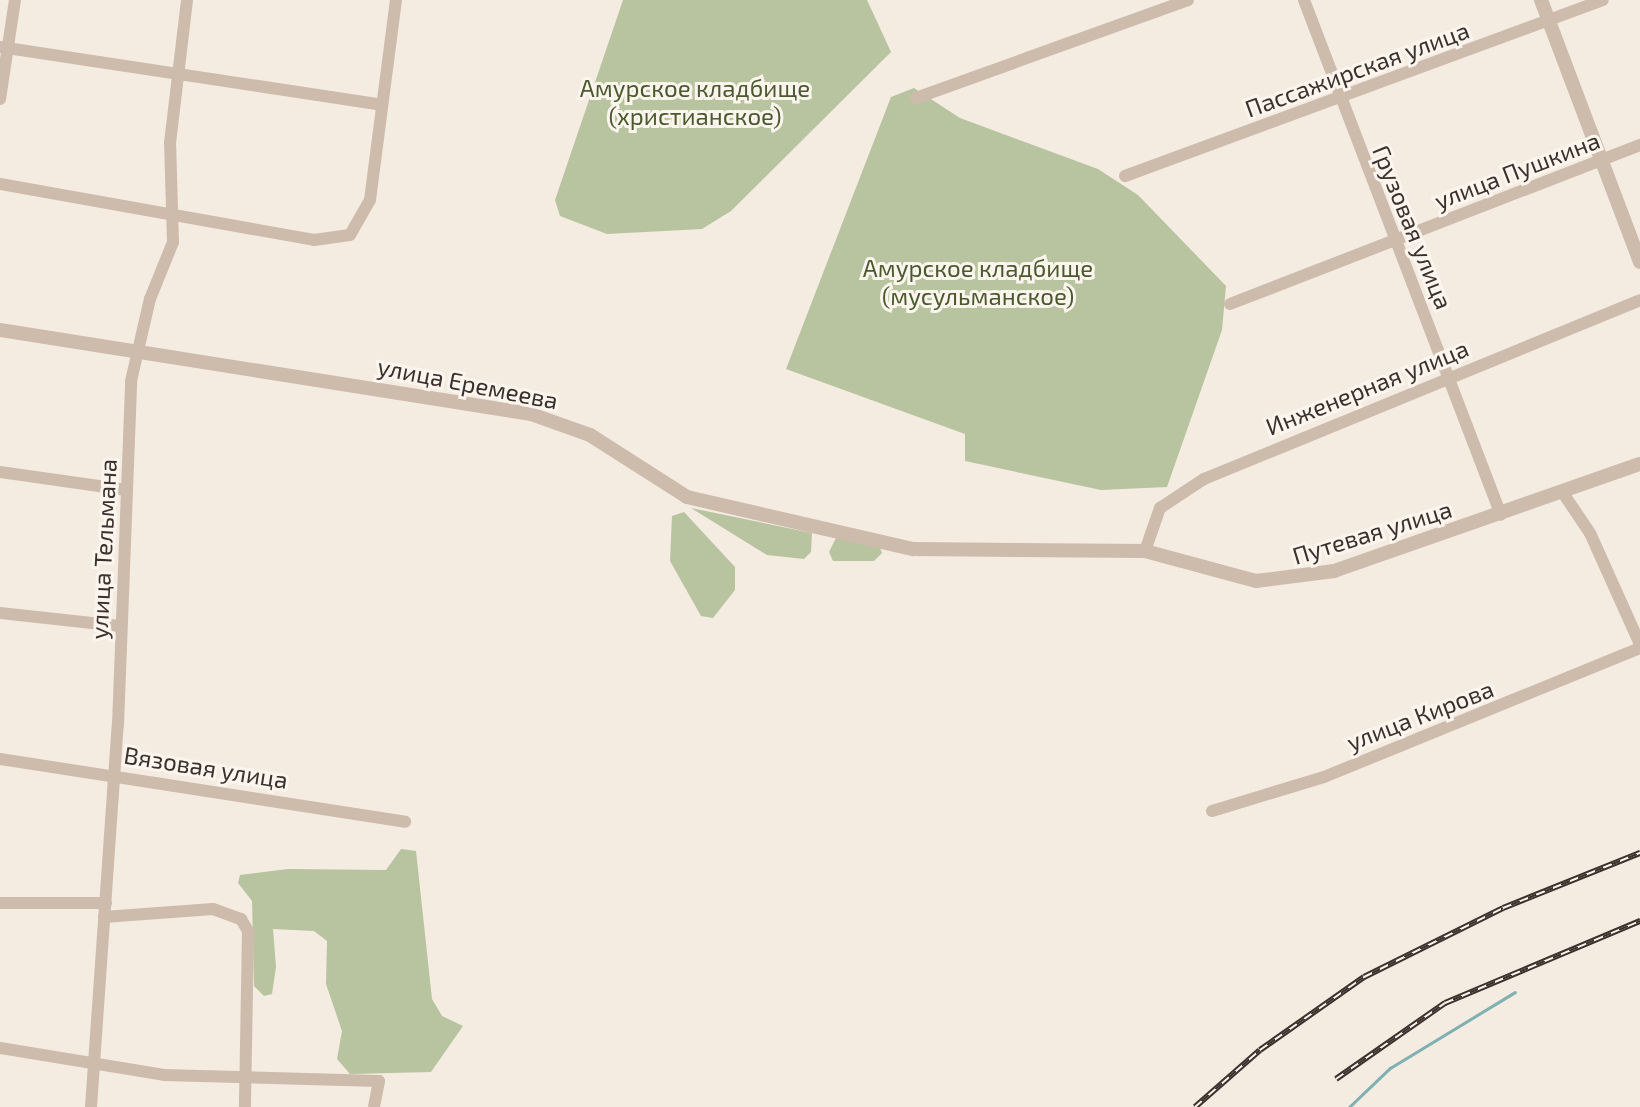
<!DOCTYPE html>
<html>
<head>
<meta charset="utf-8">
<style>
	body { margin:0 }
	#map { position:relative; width:1640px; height:1107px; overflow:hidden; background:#f4ebe1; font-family:"Exo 2",sans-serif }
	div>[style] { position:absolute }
	.green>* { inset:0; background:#b8c4a0 }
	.stream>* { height:3px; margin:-1.5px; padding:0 1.5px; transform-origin:1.5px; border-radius:1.5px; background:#7fb0b2 }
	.minor>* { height:12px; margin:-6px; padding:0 6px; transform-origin:6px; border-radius:6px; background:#cdbbac }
	.tertiary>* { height:14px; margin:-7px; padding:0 7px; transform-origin:7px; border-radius:7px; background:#cdbbac }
	.rail>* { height:6px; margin-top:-3px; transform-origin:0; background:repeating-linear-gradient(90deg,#fbf5ee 0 9px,#3b302b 0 18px); box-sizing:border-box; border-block:2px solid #3b302b }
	span { translate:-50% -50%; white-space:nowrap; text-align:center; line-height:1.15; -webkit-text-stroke:6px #fbf5ee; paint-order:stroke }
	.street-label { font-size:24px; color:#3b302b }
	.park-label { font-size:24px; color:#4a5a2e }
</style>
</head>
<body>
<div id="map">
	<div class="green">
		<div style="clip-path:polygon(623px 0,867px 0,891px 52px,731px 211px,702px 229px,607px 234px,560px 216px,555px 200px)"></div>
		<div style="clip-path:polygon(914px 88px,960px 118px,1098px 169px,1138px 195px,1226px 286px,1222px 330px,1167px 487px,1101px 490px,965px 461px,965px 434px,786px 369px,891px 97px)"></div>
		<div style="clip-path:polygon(691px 508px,812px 533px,811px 552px,804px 559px,767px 555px)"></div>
		<div style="clip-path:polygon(684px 512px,735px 567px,735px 590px,713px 618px,701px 616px,670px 561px,672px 516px)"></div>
		<div style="clip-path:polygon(836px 538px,880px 548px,882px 553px,874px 561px,833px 561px,829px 552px)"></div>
		<div style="clip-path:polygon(401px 849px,416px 851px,432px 999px,442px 1016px,463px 1026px,431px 1072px,350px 1074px,337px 1059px,342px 1031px,326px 984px,327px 941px,314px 931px,273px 929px,276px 967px,272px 994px,264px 996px,254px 986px,252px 901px,238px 883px,240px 875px,288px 869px,386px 870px)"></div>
	</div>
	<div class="stream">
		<div style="left:1349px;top:1107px;width:57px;rotate:-43.6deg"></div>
		<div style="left:1390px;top:1068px;width:146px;rotate:-31.3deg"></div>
	</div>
	<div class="minor">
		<div style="left:1304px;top:0;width:551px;rotate:69.07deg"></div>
		<div style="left:0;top:47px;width:386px;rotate:8.6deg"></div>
		<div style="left:916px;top:98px;width:289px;rotate:-19.8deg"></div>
		<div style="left:0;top:99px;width:100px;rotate:-81.4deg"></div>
		<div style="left:1125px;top:176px;width:509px;rotate:-20.21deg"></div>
		<div style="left:0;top:184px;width:319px;rotate:10.1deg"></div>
		<div style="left:314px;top:240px;width:36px;rotate:-8deg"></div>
		<div style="left:350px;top:235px;width:40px;rotate:-60.3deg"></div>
		<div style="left:370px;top:200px;width:202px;rotate:-82.6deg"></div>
		<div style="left:1230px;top:304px;width:440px;rotate:-21.2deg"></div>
		<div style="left:0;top:472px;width:128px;rotate:8.1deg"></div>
		<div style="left:1563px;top:493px;width:48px;rotate:56deg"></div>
		<div style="left:1590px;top:533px;width:122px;rotate:65.8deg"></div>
		<div style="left:1145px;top:551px;width:46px;rotate:-70.8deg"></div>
		<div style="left:1160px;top:508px;width:53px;rotate:-33.4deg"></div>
		<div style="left:1204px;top:479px;width:471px;rotate:-22.3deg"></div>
		<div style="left:0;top:613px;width:120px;rotate:6.2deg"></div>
		<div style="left:0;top:759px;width:410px;rotate:8.8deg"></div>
		<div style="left:1212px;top:811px;width:117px;rotate:-16.9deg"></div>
		<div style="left:1324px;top:777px;width:341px;rotate:-22.2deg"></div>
		<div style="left:0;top:903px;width:106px"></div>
		<div style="left:104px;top:917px;width:109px;rotate:-4.2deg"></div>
		<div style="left:213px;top:909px;width:30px;rotate:20deg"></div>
		<div style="left:241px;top:919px;width:14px;rotate:60deg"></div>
		<div style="left:248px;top:931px;width:176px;rotate:91deg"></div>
		<div style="left:0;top:1048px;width:166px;rotate:9.3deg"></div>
		<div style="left:164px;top:1075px;width:215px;rotate:1.6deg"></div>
		<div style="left:379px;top:1081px;width:26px;rotate:101deg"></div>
		<div style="left:91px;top:1107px;width:383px;rotate:-86deg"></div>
		<div style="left:118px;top:725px;width:344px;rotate:-87.8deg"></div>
		<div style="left:131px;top:381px;width:84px;rotate:-77deg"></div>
		<div style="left:150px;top:299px;width:61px;rotate:-68deg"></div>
		<div style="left:173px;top:242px;width:99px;rotate:-91.7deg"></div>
		<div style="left:170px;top:143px;width:144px;rotate:-83.2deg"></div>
	</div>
	<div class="tertiary">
		<div style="left:1541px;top:0;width:280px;rotate:69.3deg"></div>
		<div style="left:0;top:330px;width:538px;rotate:8.99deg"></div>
		<div style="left:531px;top:414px;width:63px;rotate:19.6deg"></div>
		<div style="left:590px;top:435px;width:115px;rotate:32.6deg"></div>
		<div style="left:687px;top:497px;width:232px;rotate:13deg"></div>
		<div style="left:913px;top:549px;width:232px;rotate:0.5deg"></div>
		<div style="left:1145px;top:551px;width:115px;rotate:15.1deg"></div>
		<div style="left:1256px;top:581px;width:79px;rotate:-7.3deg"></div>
		<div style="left:1334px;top:571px;width:324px;rotate:-19.3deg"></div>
	</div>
	<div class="rail">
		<div style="left:1336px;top:1079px;width:133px;rotate:-34.9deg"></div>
		<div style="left:1445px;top:1003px;width:212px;rotate:-22.8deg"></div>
		<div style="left:1195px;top:1107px;width:86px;rotate:-41.2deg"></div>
		<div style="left:1260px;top:1050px;width:127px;rotate:-35.1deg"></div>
		<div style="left:1364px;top:977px;width:155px;rotate:-26.4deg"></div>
		<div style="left:1503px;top:908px;width:148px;rotate:-21.9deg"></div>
	</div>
	<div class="street-label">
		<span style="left:1357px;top:69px;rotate:-20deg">Пассажирская улица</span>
		<span style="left:1517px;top:170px;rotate:-21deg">улица Пушкина</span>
		<span style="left:1413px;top:227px;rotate:68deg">Грузовая улица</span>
		<span style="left:468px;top:383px;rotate:11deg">улица Еремеева</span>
		<span style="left:1367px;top:387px;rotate:-22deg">Инженерная улица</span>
		<span style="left:1372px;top:532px;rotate:-17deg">Путевая улица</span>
		<span style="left:103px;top:549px;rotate:-87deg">улица Тельмана</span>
		<span style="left:1420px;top:715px;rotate:-21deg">улица Кирова</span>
		<span style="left:206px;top:767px;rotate:9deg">Вязовая улица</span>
	</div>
	<div class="park-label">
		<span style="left:695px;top:102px">Амурское кладбище<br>(христианское)</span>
		<span style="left:978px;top:282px">Амурское кладбище<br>(мусульманское)</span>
	</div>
</div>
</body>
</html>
